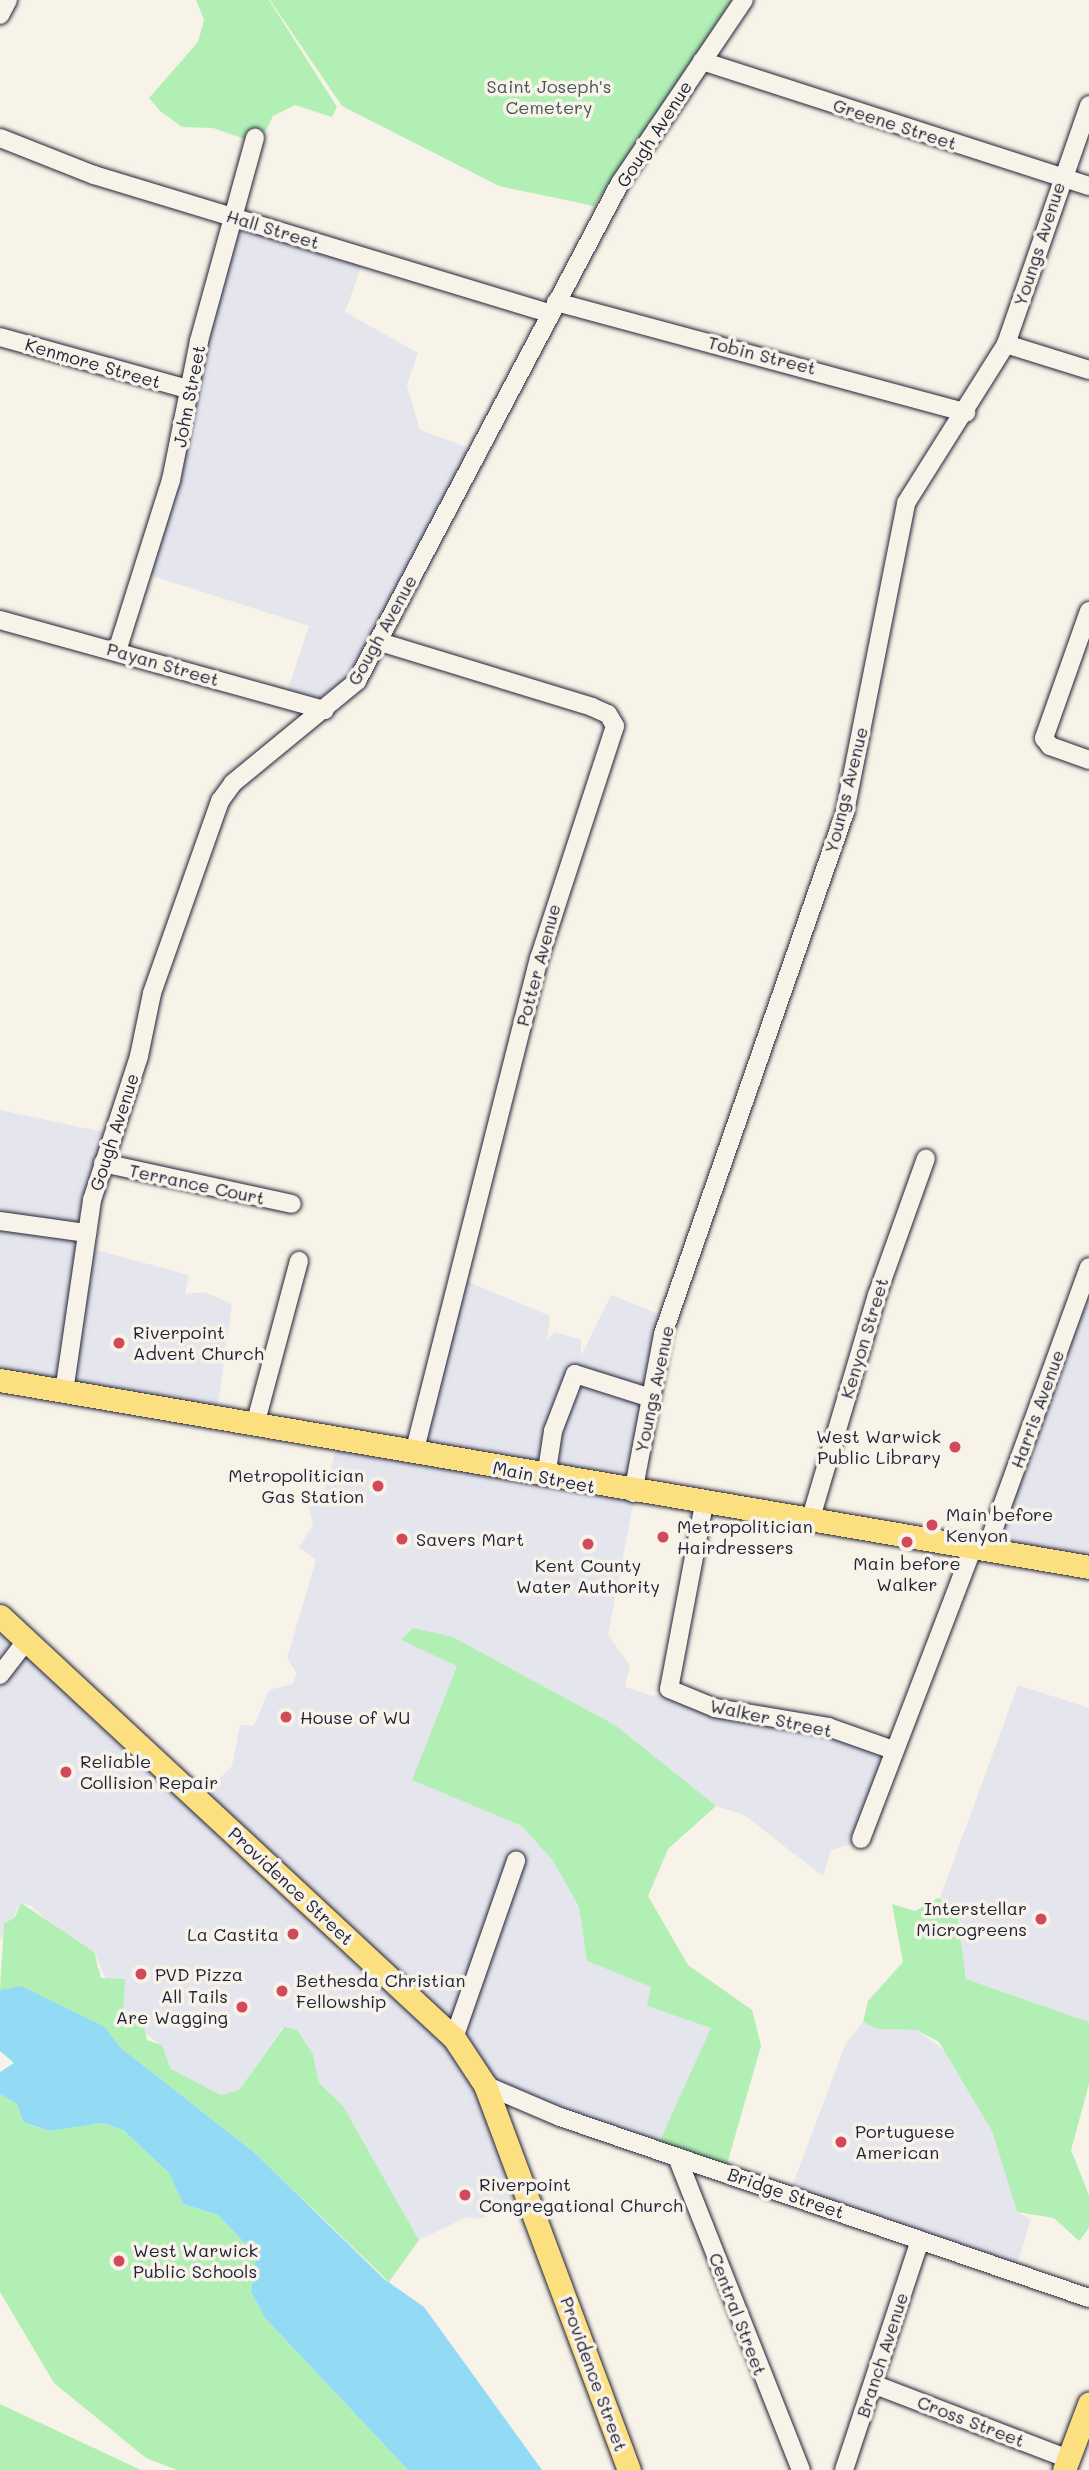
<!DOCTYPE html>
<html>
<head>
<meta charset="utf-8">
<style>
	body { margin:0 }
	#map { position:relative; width:1089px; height:2470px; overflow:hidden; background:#f7f3e8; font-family:Mali,sans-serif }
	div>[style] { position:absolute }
	.built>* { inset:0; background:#e5e6ed }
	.green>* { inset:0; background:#b2efb5 }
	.water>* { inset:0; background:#93dbf5 }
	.roads { filter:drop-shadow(0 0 2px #22223b) drop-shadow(0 0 2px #22223b) }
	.minor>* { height:18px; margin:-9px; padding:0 9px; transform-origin:9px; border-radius:9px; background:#f7f3e8 }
	.major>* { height:23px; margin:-11.5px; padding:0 11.5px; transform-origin:11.5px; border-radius:11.5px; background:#fce080 }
	.dots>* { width:19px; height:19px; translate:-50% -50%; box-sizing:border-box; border:4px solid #f7f3e8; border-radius:50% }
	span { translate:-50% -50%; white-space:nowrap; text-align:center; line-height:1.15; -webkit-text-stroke:7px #f7f3e8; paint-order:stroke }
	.park-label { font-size:18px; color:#46555a }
	.street-label { font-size:18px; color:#22223b }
	.poi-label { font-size:18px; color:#22223b }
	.left { translate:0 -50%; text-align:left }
	.right { translate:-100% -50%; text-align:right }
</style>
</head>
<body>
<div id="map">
	<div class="built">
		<div style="clip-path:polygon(227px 223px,364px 259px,345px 312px,418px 353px,407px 385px,420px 430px,478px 451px,333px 708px,285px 698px,309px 626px,143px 573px)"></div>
		<div style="clip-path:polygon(0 1110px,103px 1132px,89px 1248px,189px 1275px,185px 1294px,204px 1292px,232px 1304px,216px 1419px,0 1379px)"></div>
		<div style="clip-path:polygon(1089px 1270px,1089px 1568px,986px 1551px)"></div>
		<div style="clip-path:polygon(457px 1277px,550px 1316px,547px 1340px,555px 1332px,581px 1340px,581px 1356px,611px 1295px,669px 1318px,608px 1635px,630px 1665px,625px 1687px,653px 1696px,671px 1690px,825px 1727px,888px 1750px,853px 1844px,831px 1850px,823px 1876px,744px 1815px,716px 1806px,686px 1785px,615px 1725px,453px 1637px,458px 1666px,433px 1726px,497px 1813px,522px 1826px,553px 1861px,579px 1907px,587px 1961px,651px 1987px,648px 2006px,712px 2028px,656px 2149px,495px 2091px,525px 2200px,480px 2219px,467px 2217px,419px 2240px,343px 2106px,319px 2083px,313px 2054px,283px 2027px,239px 2090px,221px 2095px,171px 2069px,162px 2046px,123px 2017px,94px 1952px,58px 1932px,32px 1906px,21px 1903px,0 1941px,0 1617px,198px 1799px,232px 1766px,240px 1725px,254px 1726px,269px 1690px,292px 1684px,297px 1674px,287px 1658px,316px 1560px,299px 1547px,313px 1525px,309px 1507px,321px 1504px,338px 1442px,411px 1454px)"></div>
		<div style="clip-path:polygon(1018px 1685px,1089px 1708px,1089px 2022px,966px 1979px,956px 1905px,940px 1898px)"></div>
		<div style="clip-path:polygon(863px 2022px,878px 2029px,917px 2030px,953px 2057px,992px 2131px,1017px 2212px,1031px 2219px,1015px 2272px,789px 2194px,846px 2043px)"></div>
	</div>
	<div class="green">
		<div style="clip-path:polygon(196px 0,269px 0,337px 107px,332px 117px,295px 105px,273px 116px,259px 144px,213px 128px,182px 127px,160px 111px,149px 98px,198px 42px,204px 20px)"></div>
		<div style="clip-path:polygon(270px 0,732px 0,594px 206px,499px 186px,342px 106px)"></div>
		<div style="clip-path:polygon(413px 1628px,453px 1637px,615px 1725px,716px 1806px,668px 1849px,648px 1896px,688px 1965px,752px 2010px,761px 2046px,725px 2171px,656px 2149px,711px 2028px,647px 2006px,651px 1987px,587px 1961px,579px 1907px,553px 1861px,522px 1826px,412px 1780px,457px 1666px,401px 1640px)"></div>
		<div style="clip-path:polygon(938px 1898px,956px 1905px,966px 1979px,1089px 2022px,1089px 2084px,1071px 2150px,1089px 2195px,1089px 2228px,1079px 2241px,1054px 2218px,1017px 2212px,992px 2131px,939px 2042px,917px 2030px,878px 2029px,863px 2022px,868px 2001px,903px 1962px,892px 1904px,915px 1911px)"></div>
		<div style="clip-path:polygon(21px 1903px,94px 1952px,101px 1978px,125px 1979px,123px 2017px,144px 2025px,147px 2040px,162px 2045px,171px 2069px,221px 2095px,239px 2090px,284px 2027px,297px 2030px,313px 2054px,319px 2083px,343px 2106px,419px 2240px,389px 2282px,255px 2153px,121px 2048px,105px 2027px,0 1990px,4px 1924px,15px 1917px)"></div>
		<div style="clip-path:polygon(0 2094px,17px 2104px,23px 2122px,50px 2131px,103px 2123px,123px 2130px,169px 2173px,183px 2204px,218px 2215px,256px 2255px,251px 2292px,265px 2318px,408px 2470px,177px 2470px,146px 2458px,54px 2383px,0 2292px)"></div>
		<div style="clip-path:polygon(0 2404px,141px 2470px,0 2470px)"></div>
	</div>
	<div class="water">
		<div style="clip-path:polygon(21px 1986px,105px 2027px,121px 2048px,255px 2153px,384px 2279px,424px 2307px,542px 2470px,408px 2470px,265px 2318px,251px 2292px,256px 2255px,218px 2215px,183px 2204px,169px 2173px,123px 2130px,103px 2123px,50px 2131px,23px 2122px,17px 2104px,0 2094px,0 2072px,14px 2063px,0 2051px,0 1990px)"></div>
	</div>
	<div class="roads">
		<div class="minor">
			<div style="left:0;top:15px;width:17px;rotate:-62deg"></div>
			<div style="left:702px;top:61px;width:407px;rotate:17.9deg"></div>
			<div style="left:0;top:138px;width:101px;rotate:21.5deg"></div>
			<div style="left:94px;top:175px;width:475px;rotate:16.9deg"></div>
			<div style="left:556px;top:302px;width:425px;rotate:15.1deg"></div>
			<div style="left:0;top:337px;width:194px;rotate:15.5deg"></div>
			<div style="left:1006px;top:344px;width:87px;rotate:17.4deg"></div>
			<div style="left:1089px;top:611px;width:135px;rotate:109.5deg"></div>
			<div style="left:1044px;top:738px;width:10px;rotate:53deg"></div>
			<div style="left:1050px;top:746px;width:41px;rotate:19.7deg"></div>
			<div style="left:0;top:620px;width:337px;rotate:15.5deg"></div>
			<div style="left:380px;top:642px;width:222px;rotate:17deg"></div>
			<div style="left:592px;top:707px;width:17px;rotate:24deg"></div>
			<div style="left:608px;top:714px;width:14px;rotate:60deg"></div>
			<div style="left:615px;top:726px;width:244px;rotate:108.1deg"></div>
			<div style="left:539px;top:958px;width:511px;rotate:104.17deg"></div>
			<div style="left:117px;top:651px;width:179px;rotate:-72.5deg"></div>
			<div style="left:171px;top:480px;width:142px;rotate:-78.6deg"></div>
			<div style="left:199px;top:341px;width:211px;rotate:-74.6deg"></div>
			<div style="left:103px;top:1163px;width:193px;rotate:12.2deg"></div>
			<div style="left:0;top:1221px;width:88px;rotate:7.9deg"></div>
			<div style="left:64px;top:1392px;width:194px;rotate:-81.7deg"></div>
			<div style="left:92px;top:1200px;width:151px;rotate:-71.9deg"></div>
			<div style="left:139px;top:1056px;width:64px;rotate:-78.3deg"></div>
			<div style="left:152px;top:993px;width:204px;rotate:-70.5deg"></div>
			<div style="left:220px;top:801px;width:22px;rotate:-54deg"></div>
			<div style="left:233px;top:783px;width:161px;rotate:-39.4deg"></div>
			<div style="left:357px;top:681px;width:563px;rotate:-62.16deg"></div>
			<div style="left:620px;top:183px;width:221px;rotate:-55.9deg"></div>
			<div style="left:255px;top:1425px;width:170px;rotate:-75deg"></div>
			<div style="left:546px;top:1477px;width:47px;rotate:-81.3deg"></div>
			<div style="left:553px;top:1431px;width:61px;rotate:-68.9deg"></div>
			<div style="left:575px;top:1374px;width:80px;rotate:17.5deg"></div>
			<div style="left:633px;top:1493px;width:162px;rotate:-79.3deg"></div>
			<div style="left:663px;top:1334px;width:553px;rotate:-70.78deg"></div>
			<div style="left:845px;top:812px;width:315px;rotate:-78.8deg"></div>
			<div style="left:906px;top:503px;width:188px;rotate:-57.8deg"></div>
			<div style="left:1006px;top:344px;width:253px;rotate:-70.8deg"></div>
			<div style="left:704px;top:1504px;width:188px;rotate:100.7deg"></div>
			<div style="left:669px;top:1689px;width:50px;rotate:22.4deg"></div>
			<div style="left:715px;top:1708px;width:115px;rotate:9.5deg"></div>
			<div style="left:828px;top:1727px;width:69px;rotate:19.5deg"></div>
			<div style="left:810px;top:1521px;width:236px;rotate:-73.5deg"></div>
			<div style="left:877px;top:1295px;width:145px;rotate:-70.3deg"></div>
			<div style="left:986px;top:1550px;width:301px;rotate:-70deg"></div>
			<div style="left:0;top:1675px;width:43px;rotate:-52.6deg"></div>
			<div style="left:861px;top:1839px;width:310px;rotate:-69deg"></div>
			<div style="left:454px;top:2038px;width:188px;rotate:-70.7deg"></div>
			<div style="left:485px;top:2085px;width:82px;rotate:23.1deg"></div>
			<div style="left:560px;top:2117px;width:559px;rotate:18.89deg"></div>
			<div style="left:677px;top:2157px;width:337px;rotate:68.4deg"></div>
			<div style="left:873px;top:2384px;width:209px;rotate:21deg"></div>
			<div style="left:844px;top:2470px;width:242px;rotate:-71.7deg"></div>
		</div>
		<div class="major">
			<div style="left:0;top:1380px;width:1105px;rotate:9.74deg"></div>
			<div style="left:0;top:1616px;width:620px;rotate:42.91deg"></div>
			<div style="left:454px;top:2038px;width:56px;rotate:56.6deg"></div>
			<div style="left:485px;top:2085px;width:411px;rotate:69.5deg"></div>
			<div style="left:1064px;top:2470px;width:71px;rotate:-69.3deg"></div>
		</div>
	</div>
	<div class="dots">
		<div style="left:119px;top:1343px;background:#d1495b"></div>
		<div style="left:955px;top:1447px;background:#d1495b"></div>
		<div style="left:378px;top:1486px;background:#d1495b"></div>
		<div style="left:932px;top:1525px;background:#d1495b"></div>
		<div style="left:663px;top:1537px;background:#d1495b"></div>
		<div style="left:402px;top:1539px;background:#d1495b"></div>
		<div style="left:907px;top:1542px;background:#d1495b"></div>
		<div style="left:588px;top:1544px;background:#d1495b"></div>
		<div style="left:286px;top:1717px;background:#d1495b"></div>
		<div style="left:66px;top:1772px;background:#d1495b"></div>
		<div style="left:1041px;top:1919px;background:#d1495b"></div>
		<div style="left:293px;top:1934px;background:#d1495b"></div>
		<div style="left:141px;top:1974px;background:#d1495b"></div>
		<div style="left:282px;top:1991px;background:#d1495b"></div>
		<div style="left:242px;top:2007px;background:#d1495b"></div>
		<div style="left:841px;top:2142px;background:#d1495b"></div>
		<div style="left:465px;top:2195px;background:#d1495b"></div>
		<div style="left:119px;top:2261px;background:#d1495b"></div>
	</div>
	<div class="park-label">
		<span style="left:549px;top:97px">Saint Joseph's<br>Cemetery</span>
	</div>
	<div class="street-label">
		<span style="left:895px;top:124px;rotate:18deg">Greene Street</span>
		<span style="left:654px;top:134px;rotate:-57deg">Gough Avenue</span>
		<span style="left:273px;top:229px;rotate:17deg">Hall Street</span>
		<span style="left:1039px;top:244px;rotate:-72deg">Youngs Avenue</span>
		<span style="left:762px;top:355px;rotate:14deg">Tobin Street</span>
		<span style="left:93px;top:363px;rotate:16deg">Kenmore Street</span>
		<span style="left:189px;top:396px;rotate:-79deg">John Street</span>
		<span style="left:382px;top:630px;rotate:-61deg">Gough Avenue</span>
		<span style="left:163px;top:664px;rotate:16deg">Payan Street</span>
		<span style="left:846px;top:790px;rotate:-76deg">Youngs Avenue</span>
		<span style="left:538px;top:965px;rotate:-75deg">Potter Avenue</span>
		<span style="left:114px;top:1132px;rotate:-72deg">Gough Avenue</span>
		<span style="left:197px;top:1184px;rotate:12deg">Terrance Court</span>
		<span style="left:864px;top:1338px;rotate:-73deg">Kenyon Street</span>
		<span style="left:654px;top:1389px;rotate:-78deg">Youngs Avenue</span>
		<span style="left:1037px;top:1409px;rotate:-70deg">Harris Avenue</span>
		<span style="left:544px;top:1477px;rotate:11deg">Main Street</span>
		<span style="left:771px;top:1718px;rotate:12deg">Walker Street</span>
		<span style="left:291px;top:1886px;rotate:43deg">Providence Street</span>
		<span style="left:786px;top:2193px;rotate:19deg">Bridge Street</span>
		<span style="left:738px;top:2314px;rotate:69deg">Central Street</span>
		<span style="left:882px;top:2355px;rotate:-72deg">Branch Avenue</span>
		<span style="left:594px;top:2374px;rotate:70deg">Providence Street</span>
		<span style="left:971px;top:2421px;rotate:21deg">Cross Street</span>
	</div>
	<div class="poi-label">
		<span class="left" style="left:133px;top:1343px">Riverpoint<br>Advent Church</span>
		<span class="right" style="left:941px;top:1447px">West Warwick<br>Public Library</span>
		<span class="right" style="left:364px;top:1486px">Metropolitician<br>Gas Station</span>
		<span class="left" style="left:946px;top:1525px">Main before<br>Kenyon</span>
		<span class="left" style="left:677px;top:1537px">Metropolitician<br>Hairdressers</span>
		<span class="left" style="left:416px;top:1539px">Savers Mart</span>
		<span style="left:907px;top:1574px">Main before<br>Walker</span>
		<span style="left:588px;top:1576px">Kent County<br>Water Authority</span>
		<span class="left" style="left:300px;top:1717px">House of WU</span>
		<span class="left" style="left:80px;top:1772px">Reliable<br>Collision Repair</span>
		<span class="right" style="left:1027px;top:1919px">Interstellar<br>Microgreens</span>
		<span class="right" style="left:279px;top:1934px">La Castita</span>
		<span class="left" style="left:155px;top:1974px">PVD Pizza</span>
		<span class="left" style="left:296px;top:1991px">Bethesda Christian<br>Fellowship</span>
		<span class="right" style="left:228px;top:2007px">All Tails<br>Are Wagging</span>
		<span class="left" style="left:855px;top:2142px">Portuguese<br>American</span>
		<span class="left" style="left:479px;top:2195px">Riverpoint<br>Congregational Church</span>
		<span class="left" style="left:133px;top:2261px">West Warwick<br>Public Schools</span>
	</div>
</div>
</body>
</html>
